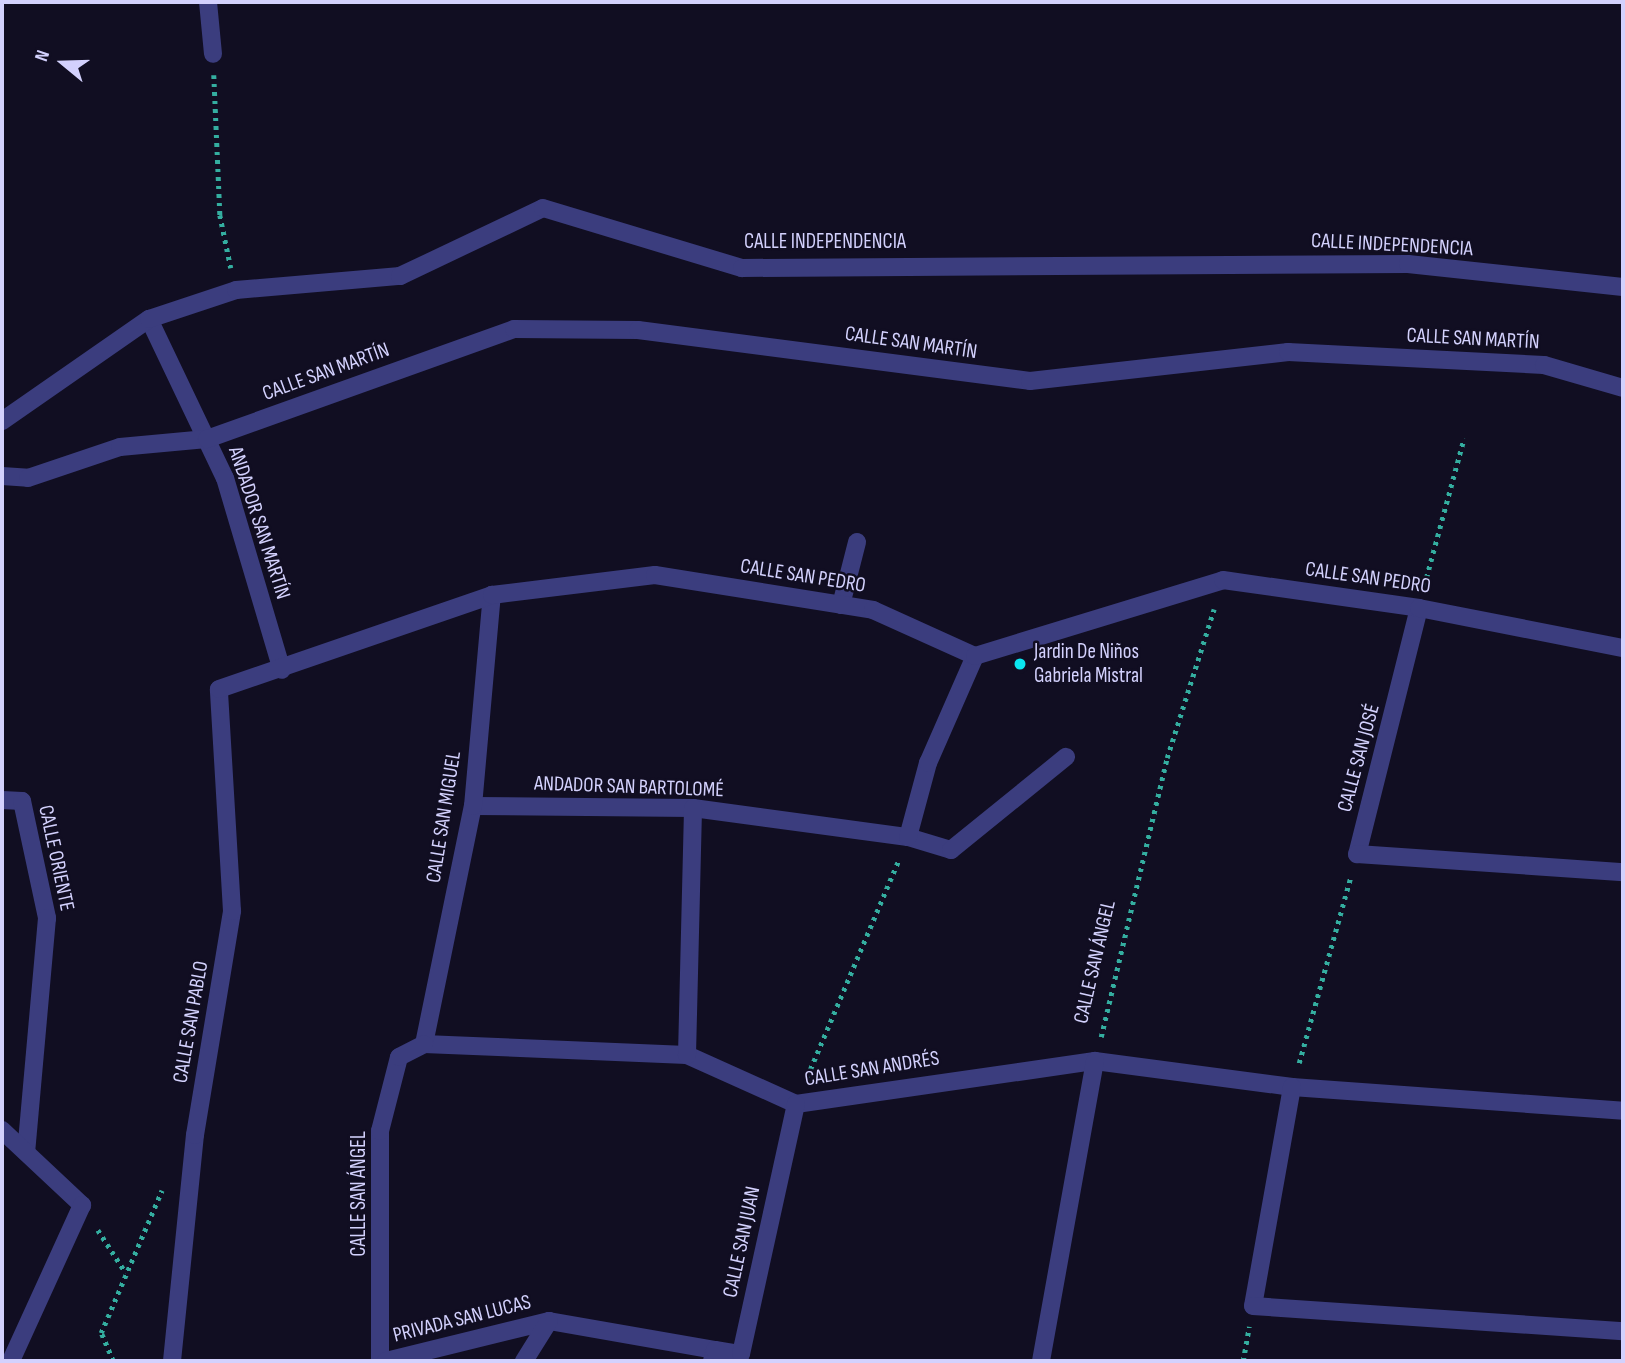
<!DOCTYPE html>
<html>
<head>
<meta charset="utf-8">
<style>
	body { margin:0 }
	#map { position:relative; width:1625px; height:1363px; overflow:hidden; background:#110e22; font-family:"Sofia Sans Condensed",sans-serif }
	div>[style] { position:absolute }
	.path>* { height:4.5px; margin-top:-2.25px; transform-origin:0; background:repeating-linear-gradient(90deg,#34aea0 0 3.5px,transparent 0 8.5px) }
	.street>* { height:18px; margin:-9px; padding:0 9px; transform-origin:9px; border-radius:9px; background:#3b3d7e }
	.dots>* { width:19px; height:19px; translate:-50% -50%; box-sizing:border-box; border:4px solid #110e22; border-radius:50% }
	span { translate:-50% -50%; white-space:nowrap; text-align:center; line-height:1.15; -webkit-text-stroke:5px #110e22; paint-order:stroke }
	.street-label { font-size:21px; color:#d3d1fd }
	.poi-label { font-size:21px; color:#d3d1fd }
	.left { translate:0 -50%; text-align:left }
	.frame { position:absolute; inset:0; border:4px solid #d3d1fd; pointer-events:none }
	.north { position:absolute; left:28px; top:28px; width:70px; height:70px; -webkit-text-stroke:5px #110e22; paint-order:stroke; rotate:289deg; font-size:19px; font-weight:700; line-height:28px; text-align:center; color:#d3d1fd }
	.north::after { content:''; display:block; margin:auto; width:24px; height:32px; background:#d3d1fd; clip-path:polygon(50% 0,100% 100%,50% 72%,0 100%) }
</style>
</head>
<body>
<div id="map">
	<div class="path">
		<div style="left:214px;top:75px;width:140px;rotate:87.5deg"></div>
		<div style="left:220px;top:215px;width:54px;rotate:78.3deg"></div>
		<div style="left:1424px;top:586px;width:153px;rotate:-74.9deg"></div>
		<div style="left:1101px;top:1037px;width:287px;rotate:-76.7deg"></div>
		<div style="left:1167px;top:758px;width:156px;rotate:-72.5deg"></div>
		<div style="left:1299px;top:1063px;width:194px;rotate:-74.5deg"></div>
		<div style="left:807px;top:1077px;width:237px;rotate:-67.1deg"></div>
		<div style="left:98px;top:1230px;width:51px;rotate:56.9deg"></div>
		<div style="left:113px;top:1361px;width:30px;rotate:-113deg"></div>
		<div style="left:101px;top:1333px;width:155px;rotate:-66.9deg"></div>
		<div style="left:1243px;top:1361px;width:35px;rotate:-80deg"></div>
	</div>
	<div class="street">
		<div style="left:208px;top:2px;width:52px;rotate:84.5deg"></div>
		<div style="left:149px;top:319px;width:176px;rotate:64.5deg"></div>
		<div style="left:225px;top:478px;width:200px;rotate:73.5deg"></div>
		<div style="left:2px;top:421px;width:179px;rotate:-34.8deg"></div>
		<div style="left:149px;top:319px;width:92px;rotate:-18.4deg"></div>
		<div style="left:236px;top:290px;width:165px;rotate:-4.9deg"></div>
		<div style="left:400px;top:276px;width:158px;rotate:-25.4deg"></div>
		<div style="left:543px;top:208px;width:208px;rotate:16.8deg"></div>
		<div style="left:742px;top:268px;width:666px;rotate:-0.34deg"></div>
		<div style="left:1408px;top:264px;width:216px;rotate:6.1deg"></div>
		<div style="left:2px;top:476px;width:26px;rotate:4deg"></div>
		<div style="left:28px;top:478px;width:97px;rotate:-18.6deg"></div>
		<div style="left:120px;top:447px;width:87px;rotate:-5.3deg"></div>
		<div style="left:207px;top:439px;width:326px;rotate:-19.7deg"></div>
		<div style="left:514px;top:329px;width:124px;rotate:0.5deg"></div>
		<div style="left:638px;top:330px;width:395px;rotate:7.4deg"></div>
		<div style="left:1030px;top:381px;width:260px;rotate:-6.4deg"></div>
		<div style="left:1288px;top:352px;width:256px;rotate:2.9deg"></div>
		<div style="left:1544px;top:365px;width:82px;rotate:16.2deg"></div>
		<div style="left:841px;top:605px;width:65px;rotate:-75.7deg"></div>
		<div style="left:1419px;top:608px;width:254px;rotate:104.1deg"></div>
		<div style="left:1357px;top:854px;width:267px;rotate:3.9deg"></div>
		<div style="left:2px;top:800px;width:20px;rotate:3deg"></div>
		<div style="left:22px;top:801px;width:120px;rotate:77.9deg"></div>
		<div style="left:47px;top:918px;width:235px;rotate:95.1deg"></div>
		<div style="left:473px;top:806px;width:220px;rotate:0.5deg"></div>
		<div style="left:693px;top:808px;width:217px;rotate:7.7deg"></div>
		<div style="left:908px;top:837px;width:45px;rotate:16.8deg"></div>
		<div style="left:951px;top:850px;width:148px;rotate:-39deg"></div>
		<div style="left:908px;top:837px;width:77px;rotate:-74.9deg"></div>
		<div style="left:928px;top:763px;width:117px;rotate:-66.3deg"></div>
		<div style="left:424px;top:1044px;width:263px;rotate:2.4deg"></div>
		<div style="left:687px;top:1055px;width:120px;rotate:24.2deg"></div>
		<div style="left:796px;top:1104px;width:302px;rotate:-8.2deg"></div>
		<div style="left:1095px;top:1061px;width:199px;rotate:7.5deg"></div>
		<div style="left:1292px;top:1087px;width:332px;rotate:4.1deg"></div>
		<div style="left:424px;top:1044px;width:243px;rotate:-78.4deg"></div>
		<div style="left:473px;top:806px;width:212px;rotate:-84.9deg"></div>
		<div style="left:687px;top:1055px;width:247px;rotate:-88.6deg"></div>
		<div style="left:1292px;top:1087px;width:222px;rotate:100.1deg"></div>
		<div style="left:1253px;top:1306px;width:371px;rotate:3.9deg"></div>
		<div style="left:2px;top:1130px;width:110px;rotate:43.2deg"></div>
		<div style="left:82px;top:1205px;width:171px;rotate:114.5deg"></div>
		<div style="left:172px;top:1361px;width:227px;rotate:-84.2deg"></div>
		<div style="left:195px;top:1135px;width:227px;rotate:-80.6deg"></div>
		<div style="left:232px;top:911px;width:222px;rotate:-93.4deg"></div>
		<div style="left:219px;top:689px;width:289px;rotate:-19deg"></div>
		<div style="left:492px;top:595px;width:164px;rotate:-7deg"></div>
		<div style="left:655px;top:575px;width:221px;rotate:9.1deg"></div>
		<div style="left:873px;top:610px;width:112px;rotate:24.3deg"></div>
		<div style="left:975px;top:656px;width:259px;rotate:-17deg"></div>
		<div style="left:1223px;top:580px;width:198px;rotate:8.1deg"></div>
		<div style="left:1419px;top:608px;width:208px;rotate:11.1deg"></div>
		<div style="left:380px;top:1361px;width:230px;rotate:-90deg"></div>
		<div style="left:380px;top:1131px;width:76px;rotate:-75.6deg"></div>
		<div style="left:399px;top:1057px;width:28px;rotate:-27deg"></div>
		<div style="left:386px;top:1361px;width:168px;rotate:-13.8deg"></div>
		<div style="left:549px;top:1321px;width:169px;rotate:9.9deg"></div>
		<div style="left:524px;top:1361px;width:47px;rotate:-58deg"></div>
		<div style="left:712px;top:1361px;width:11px;rotate:-75deg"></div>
		<div style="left:715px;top:1350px;width:26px;rotate:9deg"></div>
		<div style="left:741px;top:1354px;width:256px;rotate:-77.6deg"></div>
		<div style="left:1041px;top:1361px;width:305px;rotate:-79.8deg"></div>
	</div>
	<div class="dots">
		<div style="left:1020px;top:664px;background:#0ae6f0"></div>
	</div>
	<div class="street-label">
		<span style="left:825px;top:242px">CALLE INDEPENDENCIA</span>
		<span style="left:1392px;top:245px;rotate:3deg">CALLE INDEPENDENCIA</span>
		<span style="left:1473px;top:339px;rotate:3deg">CALLE SAN MARTÍN</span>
		<span style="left:911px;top:343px;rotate:8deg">CALLE SAN MARTÍN</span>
		<span style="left:326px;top:372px;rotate:-20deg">CALLE SAN MARTÍN</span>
		<span style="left:259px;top:523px;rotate:72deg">ANDADOR SAN MARTÍN</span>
		<span style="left:803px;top:576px;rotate:9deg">CALLE SAN PEDRO</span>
		<span style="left:1368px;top:578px;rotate:8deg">CALLE SAN PEDRO</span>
		<span style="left:1359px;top:758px;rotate:-75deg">CALLE SAN JOSÉ</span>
		<span style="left:629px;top:787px;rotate:2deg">ANDADOR SAN BARTOLOMÉ</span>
		<span style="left:444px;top:817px;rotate:-81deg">CALLE SAN MIGUEL</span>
		<span style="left:56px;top:858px;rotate:78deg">CALLE ORIENTE</span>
		<span style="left:1095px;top:962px;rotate:-77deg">CALLE SAN ÁNGEL</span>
		<span style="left:191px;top:1022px;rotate:-80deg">CALLE SAN PABLO</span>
		<span style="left:872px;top:1069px;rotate:-9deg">CALLE SAN ANDRÉS</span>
		<span style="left:359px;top:1194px;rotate:-90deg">CALLE SAN ÁNGEL</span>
		<span style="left:742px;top:1242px;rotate:-78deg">CALLE SAN JUAN</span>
		<span style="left:462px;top:1319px;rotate:-14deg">PRIVADA SAN LUCAS</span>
	</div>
	<div class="poi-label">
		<span class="left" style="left:1034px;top:664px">Jardin De Niños<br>Gabriela Mistral</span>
	</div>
	<div class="frame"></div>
	<div class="north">N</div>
</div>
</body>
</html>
